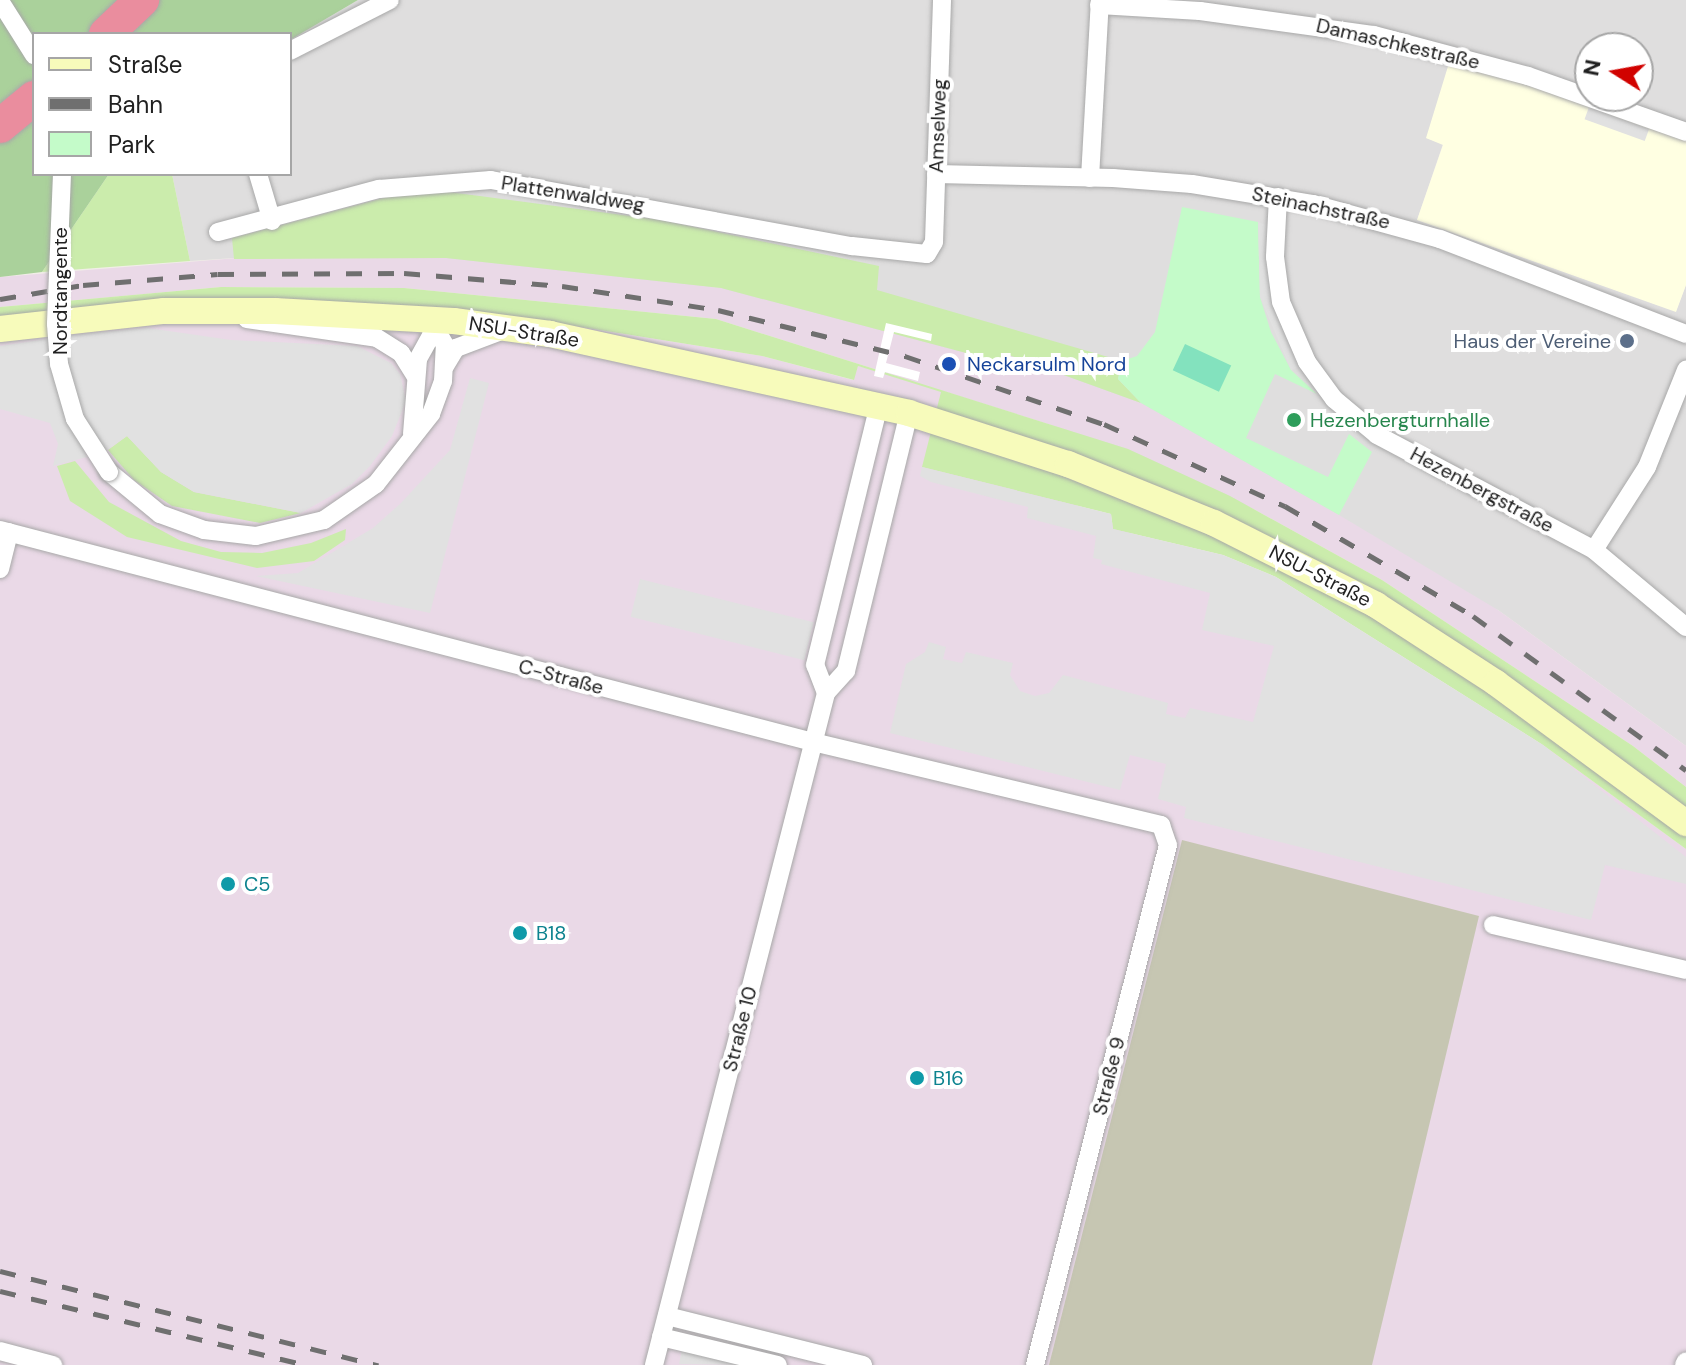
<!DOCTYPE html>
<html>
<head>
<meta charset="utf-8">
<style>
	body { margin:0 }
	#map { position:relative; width:1686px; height:1365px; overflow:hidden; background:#f1eee7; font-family:"DM Sans",sans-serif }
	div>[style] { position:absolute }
	.residential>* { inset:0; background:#dfdede }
	.industrial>* { inset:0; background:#ead9e7 }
	.education>* { inset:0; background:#ffffe2 }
	.construction>* { inset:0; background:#c6c6b2 }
	.grass>* { inset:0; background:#cbecac }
	.forest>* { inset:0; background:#aad19b }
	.park>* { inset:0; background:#c4fbc9 }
	.pitch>* { inset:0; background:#83e2be; transform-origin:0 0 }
	.parking>* { inset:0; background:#e1e1e1; transform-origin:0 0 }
	.pier>* { inset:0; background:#fff }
	.roads { filter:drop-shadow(0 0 2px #a8a8a8) drop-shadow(0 0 2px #a8a8a8) }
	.street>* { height:18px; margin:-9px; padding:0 9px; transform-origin:9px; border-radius:9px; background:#fff }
	.secondary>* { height:26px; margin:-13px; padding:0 13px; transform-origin:13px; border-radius:13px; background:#f7fbbb }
	.highway>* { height:34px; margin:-17px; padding:0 17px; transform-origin:17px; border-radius:17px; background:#ea8d9e }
	.rail>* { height:5px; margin-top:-2.5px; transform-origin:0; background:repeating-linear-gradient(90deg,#6f6f6f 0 16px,transparent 0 32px) }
	.bridges { filter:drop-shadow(0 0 2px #a8a8a8) drop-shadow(0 0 2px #a8a8a8) }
	.street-bridge>* { height:18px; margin:-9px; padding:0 9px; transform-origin:9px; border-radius:9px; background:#fff }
	.dots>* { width:22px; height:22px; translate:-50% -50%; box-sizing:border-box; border:4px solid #fff; border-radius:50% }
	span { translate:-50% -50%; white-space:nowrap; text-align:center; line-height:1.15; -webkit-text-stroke:8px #fff; paint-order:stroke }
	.street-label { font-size:20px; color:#212121 }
	.service-label { font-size:20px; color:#4e5e75 }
	.right { translate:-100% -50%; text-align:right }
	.transit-label { font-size:20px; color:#164399 }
	.left { translate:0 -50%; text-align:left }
	.leisure-label { font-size:20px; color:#27864d }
	.culture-label { font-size:20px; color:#0d838f }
	.legend { position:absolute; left:32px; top:32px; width:260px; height:144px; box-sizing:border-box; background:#fff; border:2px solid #a6a6a6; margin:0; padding:10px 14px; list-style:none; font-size:24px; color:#212121 }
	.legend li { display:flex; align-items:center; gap:16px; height:40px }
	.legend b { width:40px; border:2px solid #a6a6a6 }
	.north { position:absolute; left:1574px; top:32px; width:80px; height:80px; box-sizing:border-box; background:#fff; border:2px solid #a6a6a6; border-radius:50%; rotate:281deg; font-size:22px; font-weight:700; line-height:32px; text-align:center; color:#212121 }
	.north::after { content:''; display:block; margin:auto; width:28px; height:36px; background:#d10200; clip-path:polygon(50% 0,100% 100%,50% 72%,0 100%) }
</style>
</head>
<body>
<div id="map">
	<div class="residential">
		<div style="clip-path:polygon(evenodd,358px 0,1686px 0,1686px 140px,1426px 138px,1443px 144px,1417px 220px,1676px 311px,1686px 285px,1686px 746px,1498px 610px,721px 288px,263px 256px,190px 261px,172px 174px,290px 174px,290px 40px,358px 0,1590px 48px,1638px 48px,1638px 96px,1590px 96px,1590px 48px)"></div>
	</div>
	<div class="industrial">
		<div style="clip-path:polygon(263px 256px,446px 258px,721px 288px,1000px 362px,1005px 354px,1141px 403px,1339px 515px,1498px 610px,1686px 746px,1686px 787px,1633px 746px,1382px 580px,1230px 496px,1128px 449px,943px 391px,1072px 503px,1543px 745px,1686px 849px,1686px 1365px,0 1365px,0 324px,556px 323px,762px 356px,853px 380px,858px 366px,903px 378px,716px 319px,404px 288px,221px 287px,0 307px,0 277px)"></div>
	</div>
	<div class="education">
		<div style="clip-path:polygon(1449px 63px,1539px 88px,1686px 140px,1686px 285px,1676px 312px,1417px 220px,1443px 145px,1426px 138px)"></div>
	</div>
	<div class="construction">
		<div style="clip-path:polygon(1182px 840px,1479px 916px,1372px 1365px,1049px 1365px)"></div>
	</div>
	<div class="grass">
		<div style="clip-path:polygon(109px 174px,172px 174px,190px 261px,42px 272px)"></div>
		<div style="clip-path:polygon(449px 192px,661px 220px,879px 266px,877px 290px,1122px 361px,1118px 379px,1141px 403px,1006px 354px,1000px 362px,721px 288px,446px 258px,234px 259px,232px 238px,395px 195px)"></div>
		<div style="clip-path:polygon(221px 287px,404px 288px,716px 319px,1128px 449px,1230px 496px,1382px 580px,1633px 746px,1686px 787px,1686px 849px,1543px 745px,1276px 577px,1223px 555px,1113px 529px,1111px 514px,922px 467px,941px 392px,858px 366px,854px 380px,762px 356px,556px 323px,0 324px,0 307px)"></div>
		<div style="clip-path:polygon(127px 436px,161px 472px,194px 492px,301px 513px,260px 523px,172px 506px,134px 480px,108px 450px)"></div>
		<div style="clip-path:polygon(75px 461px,109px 502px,181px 541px,221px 552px,262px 553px,311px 543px,346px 529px,345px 540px,314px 561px,257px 568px,127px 537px,70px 501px,57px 466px)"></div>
	</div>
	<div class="forest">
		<div style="clip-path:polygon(0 0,358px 0,290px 40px,290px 34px,34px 34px,34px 174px,109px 174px,42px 272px,0 277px)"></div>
	</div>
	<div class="park">
		<div style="clip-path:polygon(1182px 207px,1258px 222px,1260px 297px,1271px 332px,1291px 370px,1317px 394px,1275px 374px,1246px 438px,1328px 477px,1349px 434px,1372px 452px,1339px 515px,1141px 403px,1118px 379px,1122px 361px,1137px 356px,1155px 332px)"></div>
	</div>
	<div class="pitch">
		<div style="left:1185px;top:344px;width:51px;height:29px;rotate:25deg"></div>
	</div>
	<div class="parking">
		<div style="left:1589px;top:107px;width:64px;height:13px;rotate:20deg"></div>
		<div style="clip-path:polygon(1258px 222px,1270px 227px,1301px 366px,1291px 370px,1260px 297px)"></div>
		<div style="clip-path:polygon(148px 328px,231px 340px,357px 346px,391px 363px,400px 374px,406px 401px,392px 436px,370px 466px,352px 484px,301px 513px,194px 492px,161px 472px,127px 436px,100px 455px,85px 434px,60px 336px)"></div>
		<div style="clip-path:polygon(53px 338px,59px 395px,87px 457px,53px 466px,58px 444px,50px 423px,0 409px,0 346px)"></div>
		<div style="clip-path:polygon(470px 378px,489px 383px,430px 613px,256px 576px,298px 573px,373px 528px,401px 503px,450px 450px)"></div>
		<div style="clip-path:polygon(922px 467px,1111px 514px,1113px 529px,1223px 555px,1276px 577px,1543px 745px,1686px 857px,1686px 884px,1605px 865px,1591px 920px,1184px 818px,1186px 807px,1158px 799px,1166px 764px,1130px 755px,1120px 790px,890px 733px,906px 664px,925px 652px,929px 642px,946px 647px,943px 659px,962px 663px,966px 652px,1013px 663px,1010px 675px,1020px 691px,1035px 696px,1049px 693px,1063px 675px,1168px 703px,1166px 714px,1185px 718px,1190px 708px,1253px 722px,1274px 646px,1202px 630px,1210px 593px,1101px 564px,1102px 560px,1093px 558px,1096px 536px,1027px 518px,1028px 507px,931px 482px,920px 476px)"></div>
		<div style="left:640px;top:579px;width:179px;height:39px;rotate:14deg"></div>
		<div style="clip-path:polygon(682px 1349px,745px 1365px,679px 1364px)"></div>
	</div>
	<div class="pier">
		<div style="clip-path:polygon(886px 323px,932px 334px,931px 341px,894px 332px,886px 363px,920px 372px,918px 381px,885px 372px,883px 378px,874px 376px)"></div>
	</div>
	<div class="roads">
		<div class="street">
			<div style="left:0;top:1px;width:64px;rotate:57.8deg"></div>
			<div style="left:1099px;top:5px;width:101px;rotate:3.4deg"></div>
			<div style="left:1200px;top:11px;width:176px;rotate:7.9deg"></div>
			<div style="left:1374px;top:35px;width:159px;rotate:14.9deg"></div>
			<div style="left:1528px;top:76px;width:168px;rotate:19.5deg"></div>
			<div style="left:290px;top:51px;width:112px;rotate:-27deg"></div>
			<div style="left:258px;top:174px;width:49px;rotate:73.4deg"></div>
			<div style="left:936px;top:174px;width:177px;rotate:1.3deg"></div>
			<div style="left:1113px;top:178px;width:79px;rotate:4.3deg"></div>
			<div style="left:1192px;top:184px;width:123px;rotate:9.4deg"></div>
			<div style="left:1313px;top:204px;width:132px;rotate:15.4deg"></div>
			<div style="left:1440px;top:239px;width:264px;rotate:21.1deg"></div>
			<div style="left:1090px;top:178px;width:178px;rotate:-86.8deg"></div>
			<div style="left:1278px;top:197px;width:60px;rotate:92.9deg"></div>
			<div style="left:1275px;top:257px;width:45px;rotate:82.4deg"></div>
			<div style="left:1281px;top:302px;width:65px;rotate:66.6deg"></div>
			<div style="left:1307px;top:362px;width:46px;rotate:53.9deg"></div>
			<div style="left:1334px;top:399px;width:56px;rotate:39.9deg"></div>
			<div style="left:1377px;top:435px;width:246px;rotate:27.9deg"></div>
			<div style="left:1594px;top:550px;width:120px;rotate:39.9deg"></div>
			<div style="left:218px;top:232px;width:167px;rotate:-15deg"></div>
			<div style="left:379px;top:189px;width:112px;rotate:-4.6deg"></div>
			<div style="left:491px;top:180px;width:367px;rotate:10.4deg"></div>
			<div style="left:852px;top:246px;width:75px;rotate:6.1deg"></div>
			<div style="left:927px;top:254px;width:14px;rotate:-60deg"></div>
			<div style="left:934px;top:242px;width:242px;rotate:-88.1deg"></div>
			<div style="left:247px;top:319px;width:131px;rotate:8.3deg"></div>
			<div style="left:377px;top:338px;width:28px;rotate:32deg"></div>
			<div style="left:401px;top:353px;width:26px;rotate:58deg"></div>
			<div style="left:445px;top:366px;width:21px;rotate:-59deg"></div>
			<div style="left:456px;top:348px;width:48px;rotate:-20.7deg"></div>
			<div style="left:412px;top:434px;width:75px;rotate:-85.4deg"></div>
			<div style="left:418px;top:359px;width:35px;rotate:-61deg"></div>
			<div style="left:435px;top:328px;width:10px;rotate:-17deg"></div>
			<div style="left:109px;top:472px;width:66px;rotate:39.5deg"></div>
			<div style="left:160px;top:514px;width:47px;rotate:20deg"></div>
			<div style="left:204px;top:530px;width:52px;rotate:6.6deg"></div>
			<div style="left:256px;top:536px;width:70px;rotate:-13.2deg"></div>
			<div style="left:324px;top:520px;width:63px;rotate:-34.7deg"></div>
			<div style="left:376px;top:484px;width:89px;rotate:-51.8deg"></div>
			<div style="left:431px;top:414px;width:35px;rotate:-70deg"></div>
			<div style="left:443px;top:381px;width:36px;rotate:-87deg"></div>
			<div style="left:445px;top:345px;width:20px;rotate:-120deg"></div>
			<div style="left:435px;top:328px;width:17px;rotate:-156deg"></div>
			<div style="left:0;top:530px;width:840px;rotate:14.62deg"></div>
			<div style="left:813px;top:742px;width:358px;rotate:13.4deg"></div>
			<div style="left:1161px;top:825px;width:21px;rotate:71deg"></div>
			<div style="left:1168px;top:845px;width:537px;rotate:104.35deg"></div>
			<div style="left:1594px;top:550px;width:98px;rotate:-57.4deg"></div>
			<div style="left:1647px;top:467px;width:105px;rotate:-68.1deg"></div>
			<div style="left:0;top:569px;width:38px;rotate:-76deg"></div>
			<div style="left:826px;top:693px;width:30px;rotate:-111deg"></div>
			<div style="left:815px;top:665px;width:269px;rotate:-76.2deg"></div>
			<div style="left:1493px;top:925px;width:198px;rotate:13.1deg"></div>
			<div style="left:667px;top:1316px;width:202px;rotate:14deg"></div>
			<div style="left:661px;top:1337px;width:120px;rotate:13.5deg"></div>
			<div style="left:0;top:1351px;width:55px;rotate:14.8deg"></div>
			<div style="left:654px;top:1365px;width:694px;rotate:-75.64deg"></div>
			<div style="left:826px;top:693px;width:30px;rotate:-48deg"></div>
			<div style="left:846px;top:671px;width:266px;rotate:-76.3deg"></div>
			<div style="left:1684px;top:1365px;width:4px;rotate:-63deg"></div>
		</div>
		<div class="secondary">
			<div style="left:0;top:329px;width:165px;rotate:-6.3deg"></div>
			<div style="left:164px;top:311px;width:111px"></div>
			<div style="left:275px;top:311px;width:179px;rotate:3.2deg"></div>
			<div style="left:454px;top:321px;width:97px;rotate:7.7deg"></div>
			<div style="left:550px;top:334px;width:368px;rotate:12.4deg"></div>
			<div style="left:909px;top:413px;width:167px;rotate:17.8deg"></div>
			<div style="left:1068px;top:464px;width:157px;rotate:22deg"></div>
			<div style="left:1214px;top:523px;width:182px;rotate:26.8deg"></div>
			<div style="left:1376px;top:605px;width:143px;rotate:33deg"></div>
			<div style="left:1496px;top:683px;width:236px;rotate:36.4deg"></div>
		</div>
		<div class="highway">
			<div style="left:106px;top:34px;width:50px;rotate:-43.4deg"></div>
			<div style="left:0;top:126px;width:44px;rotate:-39.5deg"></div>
		</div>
	</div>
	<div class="rail">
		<div style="left:0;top:299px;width:84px;rotate:-9.6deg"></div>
		<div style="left:83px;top:285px;width:135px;rotate:-4.7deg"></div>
		<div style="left:218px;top:274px;width:186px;rotate:-0.3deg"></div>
		<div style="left:404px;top:273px;width:159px;rotate:4.7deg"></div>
		<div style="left:562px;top:286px;width:158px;rotate:8.7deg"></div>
		<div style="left:718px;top:310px;width:193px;rotate:13.8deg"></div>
		<div style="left:905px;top:356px;width:210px;rotate:18.9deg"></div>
		<div style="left:1104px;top:424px;width:199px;rotate:24.4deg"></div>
		<div style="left:1285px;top:506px;width:218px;rotate:30.3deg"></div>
		<div style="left:1473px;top:616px;width:263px;rotate:35.9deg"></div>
		<div style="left:0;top:1271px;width:390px;rotate:14deg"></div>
		<div style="left:0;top:1291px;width:316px;rotate:13.6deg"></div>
	</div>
	<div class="bridges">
		<div class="street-bridge">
			<div style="left:62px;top:174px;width:150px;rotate:92.3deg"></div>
			<div style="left:56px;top:324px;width:40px;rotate:85.7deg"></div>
			<div style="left:59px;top:364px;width:57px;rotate:73.8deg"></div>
			<div style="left:75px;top:419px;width:63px;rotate:57.3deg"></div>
		</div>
	</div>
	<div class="dots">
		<div style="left:1627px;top:341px;background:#5c6f8a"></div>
		<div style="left:949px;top:364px;background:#1a4fb4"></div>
		<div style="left:1294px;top:420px;background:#2e9e5b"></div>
		<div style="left:228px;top:884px;background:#0f9aa8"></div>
		<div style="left:520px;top:933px;background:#0f9aa8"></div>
		<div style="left:917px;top:1078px;background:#0f9aa8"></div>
	</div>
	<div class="street-label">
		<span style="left:1398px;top:44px;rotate:13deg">Damaschkestraße</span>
		<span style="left:938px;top:126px;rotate:-88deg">Amselweg</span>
		<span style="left:573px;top:194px;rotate:9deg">Plattenwaldweg</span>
		<span style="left:1321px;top:208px;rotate:12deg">Steinachstraße</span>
		<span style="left:60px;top:291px;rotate:-90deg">Nordtangente</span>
		<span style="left:524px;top:332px;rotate:9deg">NSU-Straße</span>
		<span style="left:1482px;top:490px;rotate:28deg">Hezenbergstraße</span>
		<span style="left:1320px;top:576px;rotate:27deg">NSU-Straße</span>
		<span style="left:561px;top:677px;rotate:15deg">C-Straße</span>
		<span style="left:740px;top:1029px;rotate:-76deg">Straße 10</span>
		<span style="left:1109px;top:1076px;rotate:-76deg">Straße 9</span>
	</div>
	<div class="service-label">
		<span class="right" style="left:1611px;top:341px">Haus der Vereine</span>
	</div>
	<div class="transit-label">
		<span class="left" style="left:967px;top:364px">Neckarsulm Nord</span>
	</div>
	<div class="leisure-label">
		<span class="left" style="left:1310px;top:420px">Hezenbergturnhalle</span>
	</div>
	<div class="culture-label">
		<span class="left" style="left:244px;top:884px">C5</span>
		<span class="left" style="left:536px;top:933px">B18</span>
		<span class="left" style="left:933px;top:1078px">B16</span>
	</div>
	<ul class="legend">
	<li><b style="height:10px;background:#f7fbbb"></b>Straße</li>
	<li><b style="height:10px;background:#6f6f6f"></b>Bahn</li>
	<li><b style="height:22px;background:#c4fbc9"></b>Park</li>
	</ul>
	<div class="north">N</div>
</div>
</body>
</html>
